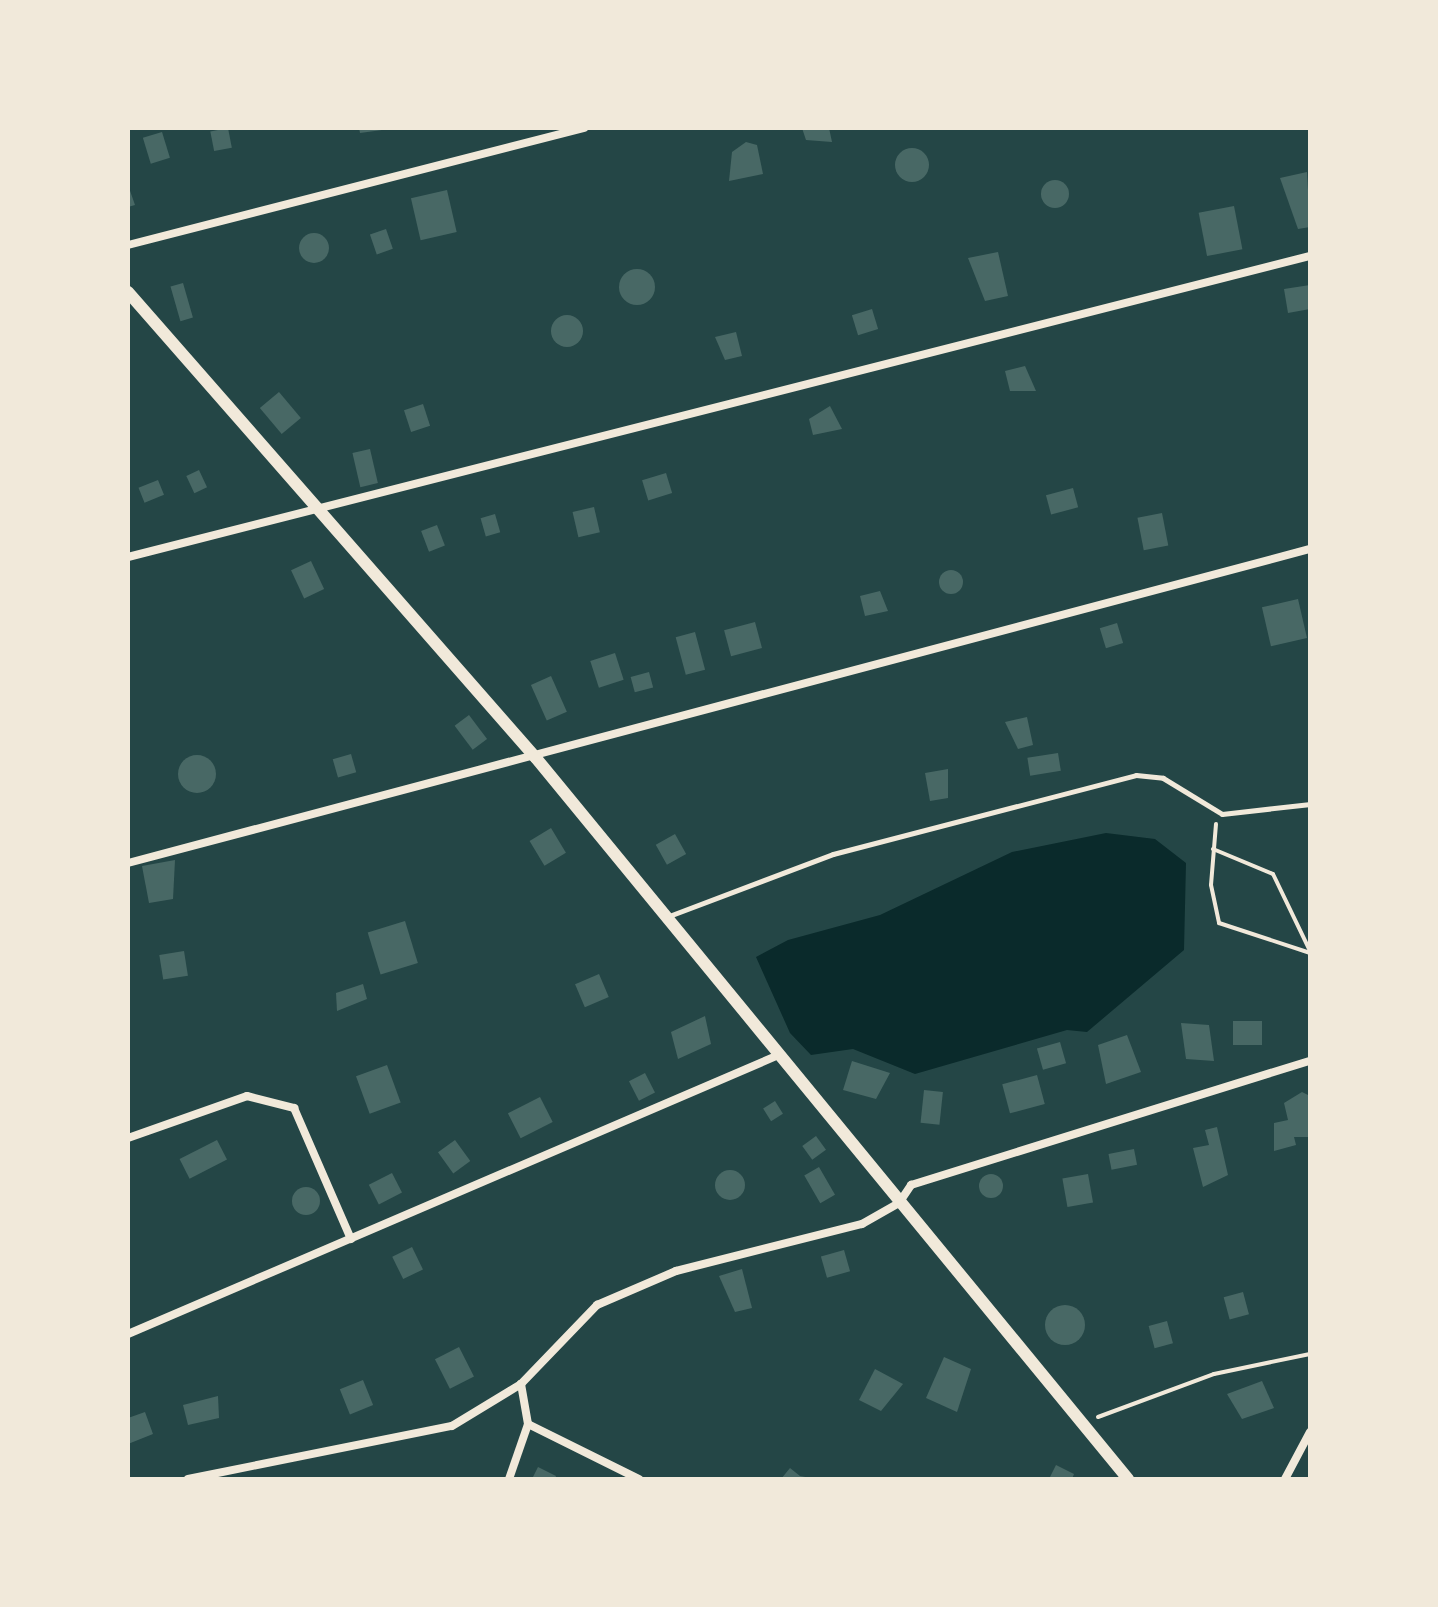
<!DOCTYPE html>
<html>
<head>
<meta charset="utf-8">
<style>
	body { margin:0 }
	#map { position:relative; width:1438px; height:1607px; overflow:hidden; background:#0f3d3e; font-family:Roboto,sans-serif }
	div>[style] { position:absolute }
	.green>* { inset:0; background:#244646; transform-origin:0 0 }
	.water>* { inset:0; background:#0a2a2b }
	.building>* { inset:0; background:#486865; transform-origin:0 0 }
	.round { border-radius:50% }
	.path>* { height:4px; margin:-2px; padding:0 2px; transform-origin:2px; border-radius:2px; background:#f1e9da }
	.service>* { height:5px; margin:-2.5px; padding:0 2.5px; transform-origin:2.5px; border-radius:2.5px; background:#f1e9da }
	.minor>* { height:8px; margin:-4px; padding:0 4px; transform-origin:4px; border-radius:4px; background:#f1e9da }
	.tertiary>* { height:12px; margin:-6px; padding:0 6px; transform-origin:6px; border-radius:6px; background:#f1e9da }
	span { translate:-50% -50%; white-space:nowrap; text-align:center; line-height:1.15; -webkit-text-stroke:6px #f1e9da; paint-order:stroke }
	.frame { position:absolute; inset:0; border:130px solid #f1e9da; pointer-events:none }
</style>
</head>
<body>
<div id="map">
	<div class="green">
		<div style="left:128px;top:128px;width:1182px;height:1351px"></div>
	</div>
	<div class="water">
		<div style="clip-path:polygon(1106px 833px,1155px 839px,1186px 863px,1184px 950px,1087px 1032px,1067px 1030px,915px 1074px,853px 1049px,811px 1055px,790px 1033px,756px 957px,788px 940px,880px 915px,1012px 852px)"></div>
	</div>
	<div class="building">
		<div style="left:228px;top:128px;width:20px;height:18px;rotate:79deg"></div>
		<div style="clip-path:polygon(359px 128px,382px 128px,382px 130px,360px 133px)"></div>
		<div style="clip-path:polygon(802px 128px,829px 128px,832px 142px,806px 140px)"></div>
		<div style="left:162px;top:132px;width:27px;height:20px;rotate:73deg"></div>
		<div style="clip-path:polygon(746px 142px,757px 145px,763px 174px,729px 181px,732px 152px)"></div>
		<div class="round" style="left:895px;top:148px;width:34px;height:34px"></div>
		<div style="clip-path:polygon(1307px 172px,1310px 227px,1298px 229px,1280px 178px)"></div>
		<div class="round" style="left:1041px;top:180px;width:28px;height:28px"></div>
		<div style="clip-path:polygon(128px 185px,135px 205px,128px 207px)"></div>
		<div style="left:447px;top:190px;width:43px;height:37px;rotate:77deg"></div>
		<div style="left:1234px;top:206px;width:44px;height:36px;rotate:79deg"></div>
		<div style="left:386px;top:229px;width:21px;height:17px;rotate:71deg"></div>
		<div class="round" style="left:299px;top:233px;width:30px;height:30px"></div>
		<div style="clip-path:polygon(998px 252px,1008px 296px,985px 301px,968px 258px)"></div>
		<div class="round" style="left:619px;top:269px;width:36px;height:36px"></div>
		<div style="left:183px;top:283px;width:36px;height:13px;rotate:74deg"></div>
		<div style="clip-path:polygon(1310px 285px,1310px 309px,1288px 313px,1284px 289px)"></div>
		<div style="left:872px;top:309px;width:21px;height:21px;rotate:73deg"></div>
		<div class="round" style="left:551px;top:315px;width:32px;height:32px"></div>
		<div style="clip-path:polygon(736px 332px,742px 356px,725px 360px,715px 337px)"></div>
		<div style="clip-path:polygon(1025px 366px,1036px 391px,1010px 391px,1005px 371px)"></div>
		<div style="left:279px;top:392px;width:34px;height:25px;rotate:50deg"></div>
		<div style="left:423px;top:404px;width:23px;height:20px;rotate:72deg"></div>
		<div style="clip-path:polygon(830px 406px,842px 429px,813px 435px,809px 419px)"></div>
		<div style="left:370px;top:449px;width:35px;height:18px;rotate:77deg"></div>
		<div style="left:199px;top:470px;width:19px;height:14px;rotate:65deg"></div>
		<div style="left:666px;top:473px;width:21px;height:25px;rotate:73deg"></div>
		<div style="left:158px;top:480px;width:16px;height:21px;rotate:68deg"></div>
		<div style="left:1073px;top:488px;width:20px;height:28px;rotate:75deg"></div>
		<div style="left:594px;top:507px;width:26px;height:22px;rotate:77deg"></div>
		<div style="left:1162px;top:513px;width:33px;height:25px;rotate:79deg"></div>
		<div style="left:495px;top:514px;width:19px;height:15px;rotate:74deg"></div>
		<div style="left:437px;top:525px;width:22px;height:17px;rotate:69deg"></div>
		<div style="left:311px;top:561px;width:31px;height:22px;rotate:65deg"></div>
		<div class="round" style="left:939px;top:570px;width:24px;height:24px"></div>
		<div style="clip-path:polygon(880px 591px,888px 611px,865px 616px,860px 596px)"></div>
		<div style="left:1298px;top:599px;width:40px;height:37px;rotate:77deg"></div>
		<div style="left:755px;top:622px;width:27px;height:32px;rotate:75deg"></div>
		<div style="left:1117px;top:623px;width:21px;height:18px;rotate:73deg"></div>
		<div style="left:695px;top:632px;width:39px;height:20px;rotate:75deg"></div>
		<div style="left:615px;top:653px;width:28px;height:26px;rotate:72deg"></div>
		<div style="left:649px;top:672px;width:16px;height:19px;rotate:75deg"></div>
		<div style="left:551px;top:676px;width:39px;height:22px;rotate:66deg"></div>
		<div style="left:469px;top:715px;width:30px;height:18px;rotate:53deg"></div>
		<div style="clip-path:polygon(1027px 717px,1033px 745px,1018px 749px,1005px 722px)"></div>
		<div style="left:1058px;top:753px;width:18px;height:31px;rotate:81deg"></div>
		<div style="left:351px;top:754px;width:19px;height:19px;rotate:74deg"></div>
		<div class="round" style="left:178px;top:755px;width:38px;height:38px"></div>
		<div style="clip-path:polygon(948px 769px,948px 798px,930px 801px,925px 773px)"></div>
		<div style="left:551px;top:828px;width:29px;height:25px;rotate:59deg"></div>
		<div style="left:675px;top:834px;width:23px;height:22px;rotate:61deg"></div>
		<div style="clip-path:polygon(175px 860px,173px 899px,149px 903px,142px 866px)"></div>
		<div style="left:405px;top:921px;width:44px;height:39px;rotate:73deg"></div>
		<div style="left:184px;top:951px;width:25px;height:25px;rotate:81deg"></div>
		<div style="left:599px;top:974px;width:25px;height:26px;rotate:67deg"></div>
		<div style="clip-path:polygon(363px 984px,367px 999px,337px 1011px,336px 993px)"></div>
		<div style="clip-path:polygon(705px 1016px,711px 1044px,678px 1059px,671px 1032px)"></div>
		<div style="left:1233px;top:1021px;width:29px;height:24px"></div>
		<div style="clip-path:polygon(1181px 1023px,1209px 1025px,1214px 1061px,1186px 1059px)"></div>
		<div style="clip-path:polygon(1127px 1035px,1141px 1072px,1106px 1084px,1098px 1045px)"></div>
		<div style="left:1060px;top:1042px;width:22px;height:24px;rotate:74deg"></div>
		<div style="clip-path:polygon(852px 1061px,890px 1073px,876px 1099px,843px 1090px)"></div>
		<div style="left:387px;top:1065px;width:40px;height:33px;rotate:70deg"></div>
		<div style="left:645px;top:1073px;width:22px;height:18px;rotate:63deg"></div>
		<div style="left:1037px;top:1075px;width:30px;height:36px;rotate:75deg"></div>
		<div style="left:924px;top:1090px;width:19px;height:33px;rotate:6deg"></div>
		<div style="clip-path:polygon(1302px 1092px,1310px 1096px,1310px 1137px,1294px 1137px,1296px 1145px,1274px 1151px,1274px 1123px,1288px 1120px,1284px 1103px)"></div>
		<div style="left:540px;top:1097px;width:28px;height:36px;rotate:63deg"></div>
		<div style="left:775px;top:1101px;width:15px;height:14px;rotate:58deg"></div>
		<div style="clip-path:polygon(1217px 1127px,1228px 1175px,1203px 1187px,1193px 1148px,1209px 1145px,1205px 1130px)"></div>
		<div style="left:816px;top:1136px;width:17px;height:17px;rotate:54deg"></div>
		<div style="left:217px;top:1140px;width:22px;height:42px;rotate:63deg"></div>
		<div style="left:455px;top:1140px;width:26px;height:21px;rotate:54deg"></div>
		<div style="left:1134px;top:1149px;width:16px;height:26px;rotate:79deg"></div>
		<div style="left:819px;top:1167px;width:32px;height:17px;rotate:60deg"></div>
		<div class="round" style="left:715px;top:1170px;width:30px;height:30px"></div>
		<div style="left:392px;top:1173px;width:22px;height:26px;rotate:63deg"></div>
		<div style="left:1088px;top:1174px;width:29px;height:26px;rotate:80deg"></div>
		<div class="round" style="left:979px;top:1174px;width:24px;height:24px"></div>
		<div class="round" style="left:292px;top:1187px;width:28px;height:28px"></div>
		<div style="left:412px;top:1247px;width:25px;height:22px;rotate:64deg"></div>
		<div style="left:844px;top:1250px;width:22px;height:24px;rotate:74deg"></div>
		<div style="clip-path:polygon(742px 1269px,752px 1308px,735px 1312px,719px 1276px)"></div>
		<div style="left:1243px;top:1292px;width:23px;height:20px;rotate:75deg"></div>
		<div class="round" style="left:1045px;top:1305px;width:40px;height:40px"></div>
		<div style="left:1167px;top:1321px;width:23px;height:19px;rotate:75deg"></div>
		<div style="left:459px;top:1347px;width:33px;height:27px;rotate:63deg"></div>
		<div style="clip-path:polygon(944px 1357px,971px 1369px,957px 1412px,926px 1398px)"></div>
		<div style="clip-path:polygon(875px 1369px,903px 1384px,881px 1411px,859px 1400px)"></div>
		<div style="left:363px;top:1380px;width:27px;height:25px;rotate:68deg"></div>
		<div style="clip-path:polygon(1262px 1381px,1274px 1408px,1242px 1419px,1227px 1394px)"></div>
		<div style="clip-path:polygon(218px 1396px,219px 1418px,188px 1425px,183px 1405px)"></div>
		<div style="clip-path:polygon(145px 1412px,153px 1434px,128px 1444px,128px 1418px)"></div>
		<div style="clip-path:polygon(1056px 1465px,1074px 1474px,1072px 1479px,1049px 1479px)"></div>
		<div style="clip-path:polygon(538px 1467px,556px 1476px,555px 1479px,532px 1479px)"></div>
		<div style="clip-path:polygon(790px 1468px,800px 1476px,816px 1479px,781px 1479px)"></div>
	</div>
	<div class="path">
		<div style="left:1216px;top:824px;width:61px;rotate:94.7deg"></div>
		<div style="left:1211px;top:885px;width:39px;rotate:78deg"></div>
		<div style="left:1219px;top:923px;width:96px;rotate:18.2deg"></div>
		<div style="left:1213px;top:849px;width:65px;rotate:22.6deg"></div>
		<div style="left:1273px;top:874px;width:85px;rotate:64.3deg"></div>
		<div style="left:1098px;top:1417px;width:124px;rotate:-20.3deg"></div>
		<div style="left:1214px;top:1374px;width:98px;rotate:-11.8deg"></div>
	</div>
	<div class="service">
		<div style="left:669px;top:916px;width:175px;rotate:-20.7deg"></div>
		<div style="left:833px;top:854px;width:313px;rotate:-14.6deg"></div>
		<div style="left:1136px;top:775px;width:27px;rotate:6deg"></div>
		<div style="left:1163px;top:778px;width:69px;rotate:31.4deg"></div>
		<div style="left:1222px;top:814px;width:89px;rotate:-6.5deg"></div>
	</div>
	<div class="minor">
		<div style="left:128px;top:245px;width:471px;rotate:-14.4deg"></div>
		<div style="left:128px;top:557px;width:1220px;rotate:-14.29deg"></div>
		<div style="left:128px;top:863px;width:1223px;rotate:-14.88deg"></div>
		<div style="left:128px;top:1138px;width:126px;rotate:-19.4deg"></div>
		<div style="left:247px;top:1096px;width:49px;rotate:14.3deg"></div>
		<div style="left:294px;top:1108px;width:143px;rotate:66.5deg"></div>
		<div style="left:128px;top:1334px;width:710px;rotate:-23.21deg"></div>
		<div style="left:528px;top:1424px;width:124px;rotate:26.4deg"></div>
		<div style="left:188px;top:1479px;width:269px;rotate:-11.4deg"></div>
		<div style="left:452px;top:1426px;width:81px;rotate:-31.3deg"></div>
		<div style="left:521px;top:1384px;width:110px;rotate:-46.1deg"></div>
		<div style="left:597px;top:1305px;width:86px;rotate:-23.3deg"></div>
		<div style="left:676px;top:1271px;width:192px;rotate:-14.2deg"></div>
		<div style="left:862px;top:1224px;width:43px;rotate:-29.6deg"></div>
		<div style="left:899px;top:1203px;width:22px;rotate:-56deg"></div>
		<div style="left:911px;top:1185px;width:418px;rotate:-17.3deg"></div>
		<div style="left:509px;top:1479px;width:58px;rotate:-70.9deg"></div>
		<div style="left:528px;top:1424px;width:41px;rotate:-99.9deg"></div>
		<div style="left:1285px;top:1479px;width:53px;rotate:-62deg"></div>
	</div>
	<div class="tertiary">
		<div style="left:128px;top:292px;width:619px;rotate:48.8deg"></div>
		<div style="left:536px;top:758px;width:933px;rotate:50.61deg"></div>
	</div>
	<div class="frame"></div>
</div>
</body>
</html>
